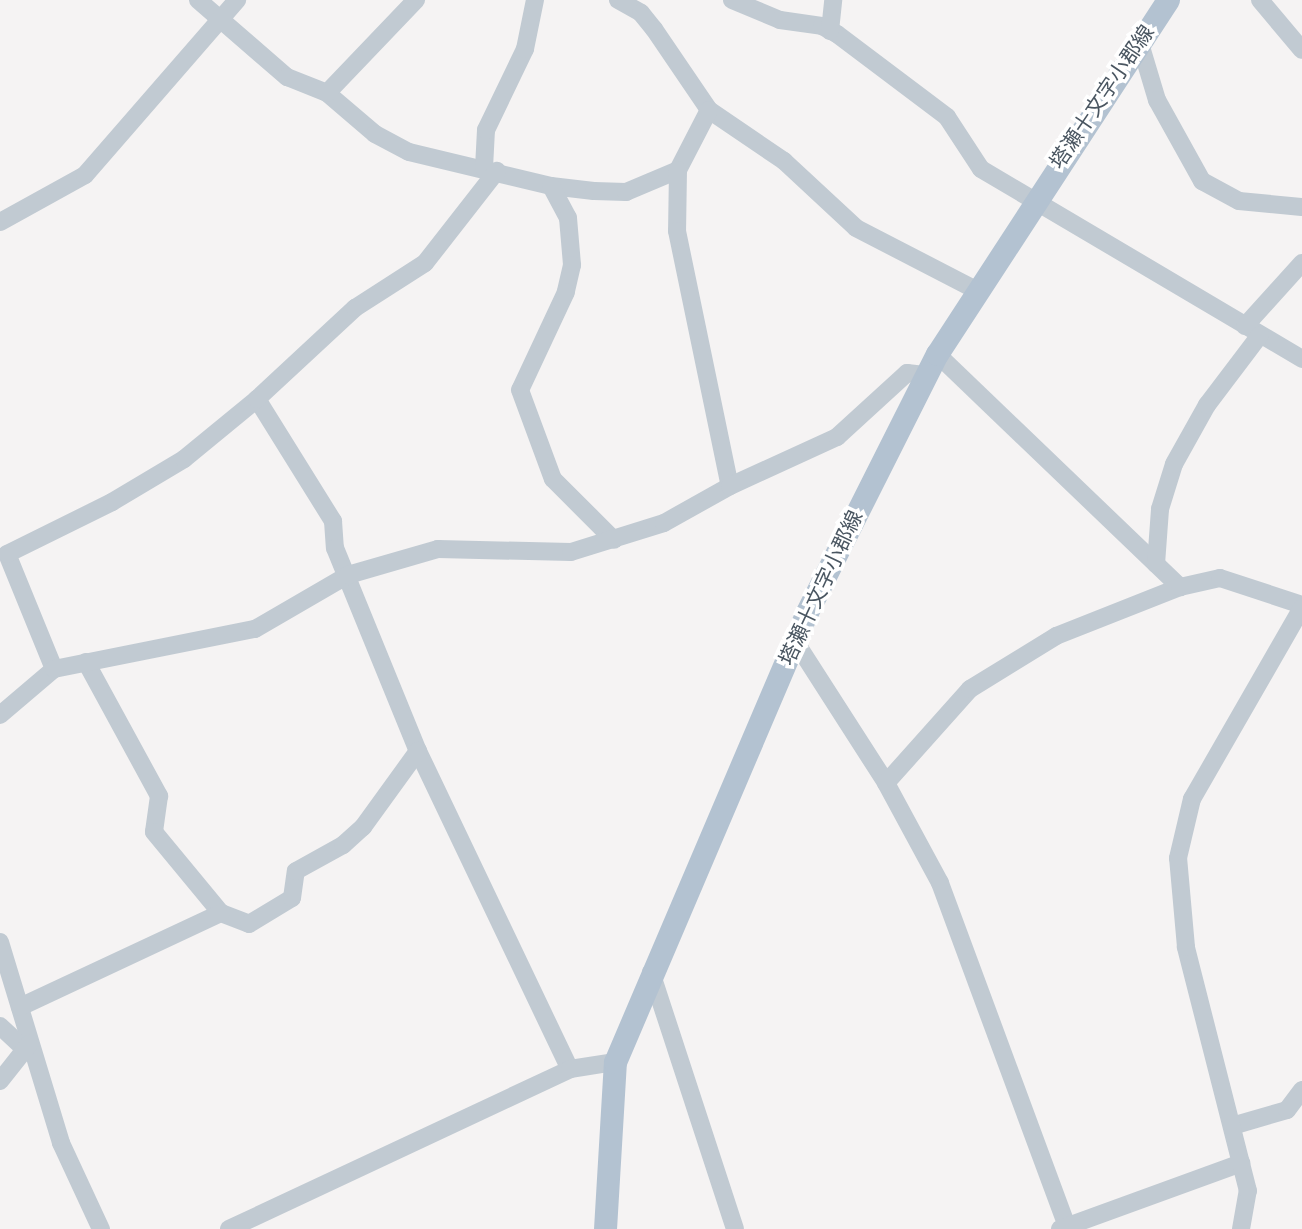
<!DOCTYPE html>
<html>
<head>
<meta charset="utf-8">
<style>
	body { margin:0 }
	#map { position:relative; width:1302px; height:1229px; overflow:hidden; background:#f5f3f3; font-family:Inter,"Noto Sans JP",sans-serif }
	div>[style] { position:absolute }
	.minor>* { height:18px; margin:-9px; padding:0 9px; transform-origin:9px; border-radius:9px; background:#c1cad2 }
	.major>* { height:23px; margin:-11.5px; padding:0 11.5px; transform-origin:11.5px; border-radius:11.5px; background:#b3c2d1 }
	span { translate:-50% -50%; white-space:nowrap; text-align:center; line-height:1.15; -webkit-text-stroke:7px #fff; paint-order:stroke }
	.street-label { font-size:21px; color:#4a5661 }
</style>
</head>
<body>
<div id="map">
	<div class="minor">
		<div style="left:198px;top:0;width:118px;rotate:40.9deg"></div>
		<div style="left:287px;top:77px;width:43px;rotate:21.8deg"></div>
		<div style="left:327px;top:93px;width:63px;rotate:40.5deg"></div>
		<div style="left:375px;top:134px;width:38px;rotate:28deg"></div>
		<div style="left:409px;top:152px;width:146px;rotate:13.5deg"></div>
		<div style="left:551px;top:186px;width:43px;rotate:6.6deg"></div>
		<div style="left:594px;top:191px;width:32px;rotate:2deg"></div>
		<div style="left:626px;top:192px;width:56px;rotate:-22.9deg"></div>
		<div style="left:618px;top:0;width:26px;rotate:29deg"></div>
		<div style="left:641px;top:13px;width:21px;rotate:51deg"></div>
		<div style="left:654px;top:29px;width:98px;rotate:55.8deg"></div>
		<div style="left:709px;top:110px;width:91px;rotate:34.2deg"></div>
		<div style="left:784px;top:161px;width:98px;rotate:42.9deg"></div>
		<div style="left:856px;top:228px;width:135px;rotate:27.3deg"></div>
		<div style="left:732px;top:0;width:52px;rotate:22.6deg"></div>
		<div style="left:780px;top:20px;width:42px;rotate:8.1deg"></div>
		<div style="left:822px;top:26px;width:17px;rotate:28deg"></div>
		<div style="left:837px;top:34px;width:138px;rotate:37deg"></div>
		<div style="left:947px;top:117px;width:62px;rotate:56.8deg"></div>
		<div style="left:981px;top:169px;width:373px;rotate:30.6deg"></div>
		<div style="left:1260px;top:0;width:65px;rotate:50deg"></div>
		<div style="left:830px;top:31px;width:31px;rotate:-84deg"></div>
		<div style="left:1139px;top:40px;width:63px;rotate:73.3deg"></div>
		<div style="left:1157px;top:100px;width:93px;rotate:60.9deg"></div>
		<div style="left:1202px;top:181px;width:42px;rotate:28.4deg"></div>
		<div style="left:1239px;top:201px;width:63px;rotate:5.4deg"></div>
		<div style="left:327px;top:93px;width:129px;rotate:-46.3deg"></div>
		<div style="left:709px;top:110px;width:68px;rotate:117.3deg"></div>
		<div style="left:678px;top:170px;width:61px;rotate:90.9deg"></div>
		<div style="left:677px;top:231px;width:260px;rotate:78.3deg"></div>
		<div style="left:484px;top:168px;width:38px;rotate:-87deg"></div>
		<div style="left:486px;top:130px;width:90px;rotate:-64.3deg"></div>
		<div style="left:525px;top:49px;width:50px;rotate:-78.5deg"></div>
		<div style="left:551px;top:186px;width:36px;rotate:62deg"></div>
		<div style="left:568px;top:218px;width:47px;rotate:85.1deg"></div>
		<div style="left:572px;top:265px;width:28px;rotate:103deg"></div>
		<div style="left:566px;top:292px;width:108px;rotate:115.1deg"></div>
		<div style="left:520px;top:390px;width:95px;rotate:69.7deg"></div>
		<div style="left:553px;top:479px;width:86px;rotate:45deg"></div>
		<div style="left:0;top:222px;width:97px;rotate:-28.9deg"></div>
		<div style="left:85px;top:175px;width:232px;rotate:-49deg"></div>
		<div style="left:1245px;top:326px;width:85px;rotate:-47.9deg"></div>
		<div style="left:937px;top:354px;width:337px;rotate:43.8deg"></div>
		<div style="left:257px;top:399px;width:144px;rotate:58.1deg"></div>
		<div style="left:333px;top:521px;width:27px;rotate:86deg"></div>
		<div style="left:335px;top:548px;width:219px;rotate:67.8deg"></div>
		<div style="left:418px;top:751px;width:352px;rotate:64.5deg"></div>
		<div style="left:1156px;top:564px;width:55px;rotate:-85.8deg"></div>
		<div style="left:1160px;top:509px;width:47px;rotate:-72.7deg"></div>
		<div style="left:1174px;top:464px;width:68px;rotate:-60.8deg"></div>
		<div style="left:1207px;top:405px;width:88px;rotate:-52.9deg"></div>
		<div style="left:795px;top:641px;width:169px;rotate:57.3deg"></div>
		<div style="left:886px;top:783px;width:114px;rotate:61.6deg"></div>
		<div style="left:940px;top:883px;width:369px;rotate:69.7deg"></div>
		<div style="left:86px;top:662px;width:153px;rotate:61.4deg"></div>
		<div style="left:159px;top:796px;width:36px;rotate:98deg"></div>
		<div style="left:154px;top:832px;width:105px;rotate:50.4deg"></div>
		<div style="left:221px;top:913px;width:30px;rotate:21deg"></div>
		<div style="left:249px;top:924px;width:50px;rotate:-31.2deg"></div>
		<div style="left:292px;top:898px;width:27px;rotate:-82deg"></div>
		<div style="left:296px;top:871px;width:54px;rotate:-29deg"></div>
		<div style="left:343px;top:845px;width:27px;rotate:-42deg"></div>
		<div style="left:363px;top:827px;width:94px;rotate:-54.1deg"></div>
		<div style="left:54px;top:669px;width:124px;rotate:-112.2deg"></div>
		<div style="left:7px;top:554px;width:117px;rotate:-26.3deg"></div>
		<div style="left:112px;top:502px;width:84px;rotate:-30.8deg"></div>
		<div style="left:184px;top:459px;width:94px;rotate:-39.4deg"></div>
		<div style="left:257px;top:399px;width:134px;rotate:-42.9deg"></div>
		<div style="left:355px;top:308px;width:83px;rotate:-32.7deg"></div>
		<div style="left:425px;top:263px;width:117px;rotate:-52deg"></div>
		<div style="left:0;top:715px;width:71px;rotate:-40.4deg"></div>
		<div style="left:54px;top:669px;width:205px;rotate:-11.3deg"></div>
		<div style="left:255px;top:629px;width:108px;rotate:-30.1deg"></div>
		<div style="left:348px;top:575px;width:94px;rotate:-16.1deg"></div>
		<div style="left:438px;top:549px;width:133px;rotate:1.3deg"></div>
		<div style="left:571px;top:552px;width:97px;rotate:-17.3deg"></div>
		<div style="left:664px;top:523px;width:76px;rotate:-29.3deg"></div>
		<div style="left:730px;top:486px;width:118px;rotate:-24.6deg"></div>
		<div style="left:837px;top:437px;width:95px;rotate:-42.4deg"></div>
		<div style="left:907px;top:373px;width:20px;rotate:6deg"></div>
		<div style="left:886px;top:783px;width:126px;rotate:-48.2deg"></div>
		<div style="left:970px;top:689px;width:101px;rotate:-31.6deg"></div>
		<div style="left:1056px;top:636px;width:133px;rotate:-21.6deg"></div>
		<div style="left:1180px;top:587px;width:41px;rotate:-12.7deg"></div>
		<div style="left:1220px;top:578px;width:86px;rotate:18.2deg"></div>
		<div style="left:0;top:942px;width:210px;rotate:73.1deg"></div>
		<div style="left:61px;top:1143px;width:95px;rotate:65.1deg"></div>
		<div style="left:651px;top:972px;width:270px;rotate:71.9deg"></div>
		<div style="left:20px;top:1007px;width:222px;rotate:-25.1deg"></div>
		<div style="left:0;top:1026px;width:34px;rotate:43deg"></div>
		<div style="left:0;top:1081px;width:48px;rotate:-51.7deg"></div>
		<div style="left:1232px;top:1126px;width:57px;rotate:-16.2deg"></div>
		<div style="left:1287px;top:1110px;width:25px;rotate:-53deg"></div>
		<div style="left:229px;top:1229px;width:377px;rotate:-25.1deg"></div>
		<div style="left:570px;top:1069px;width:46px;rotate:-8.8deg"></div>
		<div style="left:1060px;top:1229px;width:193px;rotate:-20deg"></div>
		<div style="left:1241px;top:1229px;width:39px;rotate:-80deg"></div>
		<div style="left:1248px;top:1191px;width:252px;rotate:-104.3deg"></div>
		<div style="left:1186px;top:947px;width:89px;rotate:-95.1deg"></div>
		<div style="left:1178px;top:858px;width:61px;rotate:-76.7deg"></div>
		<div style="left:1192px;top:799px;width:220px;rotate:-60.1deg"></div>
	</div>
	<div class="major">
		<div style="left:605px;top:1229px;width:167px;rotate:-86.6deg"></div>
		<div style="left:615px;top:1062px;width:489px;rotate:-66.9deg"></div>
		<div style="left:807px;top:612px;width:289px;rotate:-63.3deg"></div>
		<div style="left:937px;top:354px;width:423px;rotate:-56.9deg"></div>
	</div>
	<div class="street-label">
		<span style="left:1102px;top:97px;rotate:-56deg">塔瀬十文字小郡線</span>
		<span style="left:821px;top:588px;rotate:-65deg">塔瀬十文字小郡線</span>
	</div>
</div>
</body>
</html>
